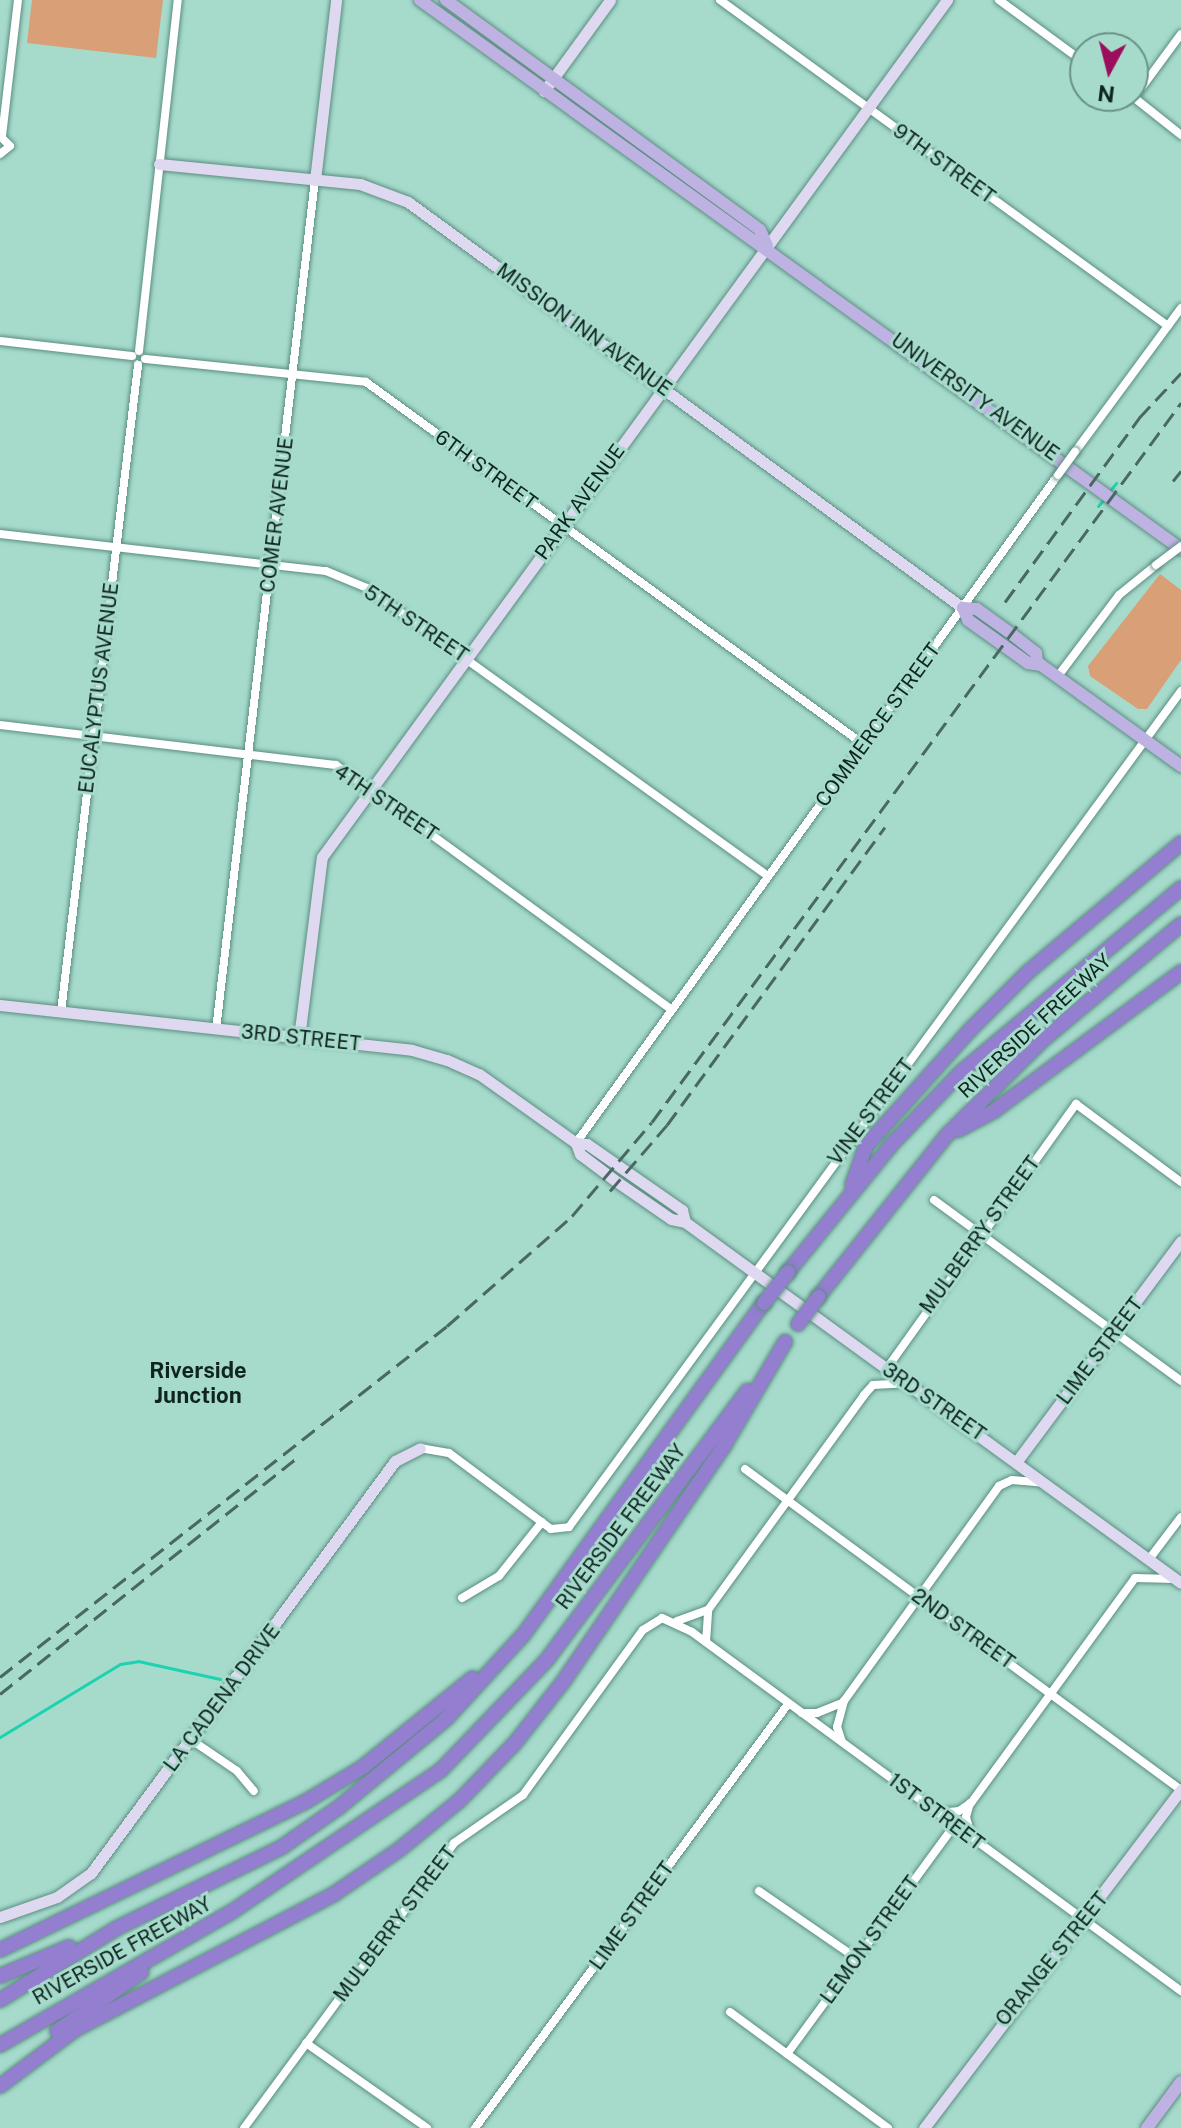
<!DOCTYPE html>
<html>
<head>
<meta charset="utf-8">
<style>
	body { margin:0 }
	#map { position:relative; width:1181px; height:2128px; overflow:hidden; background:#a6dbcc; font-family:"Public Sans",sans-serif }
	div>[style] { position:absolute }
	.green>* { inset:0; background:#d99f77 }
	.stream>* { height:3px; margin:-1.5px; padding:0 1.5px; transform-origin:1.5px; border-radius:1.5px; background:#1dd2b0 }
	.roads { filter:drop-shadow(0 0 2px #5b8e80) drop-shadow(0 0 2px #5b8e80) }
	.street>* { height:8px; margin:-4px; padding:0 4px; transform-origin:4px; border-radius:4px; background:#fff }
	.secondary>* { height:11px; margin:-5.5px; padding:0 5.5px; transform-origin:5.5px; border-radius:5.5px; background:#dfd8f1 }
	.primary>* { height:12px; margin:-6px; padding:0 6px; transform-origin:6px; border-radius:6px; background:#beb2e2 }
	.highway>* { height:14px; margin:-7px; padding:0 7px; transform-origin:7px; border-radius:7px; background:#937ecf }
	.rail>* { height:3px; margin-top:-1.5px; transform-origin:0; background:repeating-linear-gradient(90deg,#486961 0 16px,transparent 0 24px) }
	.bridges { filter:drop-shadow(0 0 2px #5b8e80) drop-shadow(0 0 2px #5b8e80) }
	.street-bridge>* { height:8px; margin:-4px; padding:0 4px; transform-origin:4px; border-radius:4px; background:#fff }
	.highway-bridge>* { height:14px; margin:-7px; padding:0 7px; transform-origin:7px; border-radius:7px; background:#937ecf }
	span { translate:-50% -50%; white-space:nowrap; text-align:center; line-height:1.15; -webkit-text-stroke:6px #a6dbcc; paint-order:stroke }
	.street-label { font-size:20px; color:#0f241f }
	.neighbourhood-label { font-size:22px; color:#0f241f; font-weight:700 }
	.north { position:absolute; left:1069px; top:32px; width:80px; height:80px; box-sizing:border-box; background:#a6dbcc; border:2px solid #6a9287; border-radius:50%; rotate:187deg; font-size:22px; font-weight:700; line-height:32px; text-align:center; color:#0f241f }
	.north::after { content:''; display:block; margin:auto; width:28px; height:36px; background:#9c0d5c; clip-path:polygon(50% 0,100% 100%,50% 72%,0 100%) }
</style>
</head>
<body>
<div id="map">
	<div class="green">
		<div style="clip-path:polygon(32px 0,163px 0,156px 58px,27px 43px)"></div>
		<div style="clip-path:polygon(1160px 574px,1181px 590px,1181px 660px,1147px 709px,1138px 709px,1090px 676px,1088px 666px)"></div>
	</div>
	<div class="stream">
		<div style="left:1108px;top:493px;width:13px;rotate:-51deg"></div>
		<div style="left:1098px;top:506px;width:9px;rotate:-49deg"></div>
		<div style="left:0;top:1737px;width:140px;rotate:-31.3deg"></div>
		<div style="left:120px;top:1664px;width:18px;rotate:-9deg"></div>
		<div style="left:138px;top:1661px;width:84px;rotate:12.4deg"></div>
	</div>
	<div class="roads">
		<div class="street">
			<div style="left:720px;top:0;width:554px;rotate:36.04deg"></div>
			<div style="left:999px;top:0;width:107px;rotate:36.2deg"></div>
			<div style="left:1132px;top:96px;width:63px;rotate:38.5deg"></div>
			<div style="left:1134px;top:98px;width:79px;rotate:-53.7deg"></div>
			<div style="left:0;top:136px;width:14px;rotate:45deg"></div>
			<div style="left:10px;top:146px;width:13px;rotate:141deg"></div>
			<div style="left:2px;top:136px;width:137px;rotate:-83.3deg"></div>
			<div style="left:0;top:341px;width:133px;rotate:6.5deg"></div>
			<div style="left:139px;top:351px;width:353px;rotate:-83.7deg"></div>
			<div style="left:145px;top:359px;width:222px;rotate:5.9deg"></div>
			<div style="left:366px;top:382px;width:615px;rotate:36.07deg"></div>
			<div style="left:1075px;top:452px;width:179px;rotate:-53.6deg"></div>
			<div style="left:0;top:534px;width:328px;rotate:6.5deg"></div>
			<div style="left:326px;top:571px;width:44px;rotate:22.5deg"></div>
			<div style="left:367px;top:588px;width:494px;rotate:35.7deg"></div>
			<div style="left:1058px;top:676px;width:101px;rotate:-53deg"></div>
			<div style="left:1119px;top:595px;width:48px;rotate:-39deg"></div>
			<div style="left:0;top:725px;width:338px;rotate:6.8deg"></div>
			<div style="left:336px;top:765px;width:414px;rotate:36.1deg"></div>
			<div style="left:61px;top:1012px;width:652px;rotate:-83.21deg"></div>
			<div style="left:216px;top:1030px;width:856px;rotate:-83.36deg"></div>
			<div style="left:576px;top:1143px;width:824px;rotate:-54.19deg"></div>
			<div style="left:934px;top:1200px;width:306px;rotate:36.2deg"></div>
			<div style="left:887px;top:1368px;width:325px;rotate:-54.4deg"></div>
			<div style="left:1076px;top:1104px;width:131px;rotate:36.6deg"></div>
			<div style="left:420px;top:1448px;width:29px;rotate:10deg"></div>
			<div style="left:449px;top:1453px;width:127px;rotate:36.7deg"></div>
			<div style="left:551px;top:1529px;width:18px;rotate:-6deg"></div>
			<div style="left:569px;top:1527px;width:1036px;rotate:-53.79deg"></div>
			<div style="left:745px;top:1469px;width:541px;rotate:36.36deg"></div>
			<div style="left:1150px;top:1558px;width:51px;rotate:-52.9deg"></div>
			<div style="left:462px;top:1598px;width:43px;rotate:-30.7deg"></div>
			<div style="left:499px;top:1576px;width:69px;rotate:-51.5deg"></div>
			<div style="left:677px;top:1621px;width:33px;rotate:-20deg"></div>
			<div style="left:706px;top:1642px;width:32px;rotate:-86deg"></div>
			<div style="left:708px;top:1610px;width:266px;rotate:-54deg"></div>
			<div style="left:864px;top:1395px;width:13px;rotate:-48deg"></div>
			<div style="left:873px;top:1385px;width:33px;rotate:-3deg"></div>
			<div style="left:802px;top:1713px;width:15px"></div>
			<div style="left:817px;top:1713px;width:27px;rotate:-22deg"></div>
			<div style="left:190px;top:1739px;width:57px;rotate:34.2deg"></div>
			<div style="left:237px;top:1771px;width:26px;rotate:50deg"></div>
			<div style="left:842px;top:1742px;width:16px;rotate:-108deg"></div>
			<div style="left:837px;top:1727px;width:27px;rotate:-75deg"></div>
			<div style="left:844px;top:1701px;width:265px;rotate:-54.2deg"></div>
			<div style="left:999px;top:1486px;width:14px;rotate:-25deg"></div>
			<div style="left:1012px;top:1480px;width:32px;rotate:5deg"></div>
			<div style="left:970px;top:1803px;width:15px;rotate:106deg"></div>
			<div style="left:966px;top:1817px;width:20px;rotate:75deg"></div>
			<div style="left:939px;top:1813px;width:20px;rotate:-6deg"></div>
			<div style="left:959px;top:1811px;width:14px;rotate:-34deg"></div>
			<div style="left:971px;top:1803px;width:278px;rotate:-53.9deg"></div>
			<div style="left:1135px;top:1578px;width:40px;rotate:1.4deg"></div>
			<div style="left:759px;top:1891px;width:118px;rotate:34.6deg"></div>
			<div style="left:730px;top:2012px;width:196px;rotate:36.3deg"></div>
			<div style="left:306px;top:2043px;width:148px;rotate:35.1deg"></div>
			<div style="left:787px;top:2054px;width:283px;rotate:-53.8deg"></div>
			<div style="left:244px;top:2128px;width:354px;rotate:-53.6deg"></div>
			<div style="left:454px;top:1843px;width:84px;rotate:-34.8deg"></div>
			<div style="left:523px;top:1795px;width:204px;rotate:-54deg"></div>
			<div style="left:643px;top:1630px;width:22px;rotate:-32deg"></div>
			<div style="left:662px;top:1618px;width:33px;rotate:25deg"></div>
			<div style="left:692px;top:1632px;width:607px;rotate:36.28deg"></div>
			<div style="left:475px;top:2128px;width:527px;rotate:-53.56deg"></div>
		</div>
		<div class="secondary">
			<div style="left:544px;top:91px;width:112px;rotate:-54deg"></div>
			<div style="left:159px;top:164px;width:202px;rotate:5.7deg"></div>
			<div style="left:360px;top:184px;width:51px;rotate:20.6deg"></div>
			<div style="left:408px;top:202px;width:688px;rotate:36.19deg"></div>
			<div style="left:315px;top:180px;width:181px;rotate:-83.3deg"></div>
			<div style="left:0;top:1005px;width:414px;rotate:6.2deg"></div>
			<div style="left:412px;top:1050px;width:36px;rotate:16deg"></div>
			<div style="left:447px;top:1060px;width:35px;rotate:24deg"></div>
			<div style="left:479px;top:1074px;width:119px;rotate:35.4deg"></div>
			<div style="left:576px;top:1143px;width:11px;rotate:5deg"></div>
			<div style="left:587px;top:1144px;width:116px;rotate:34.8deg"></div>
			<div style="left:682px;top:1210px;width:12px;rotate:76deg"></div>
			<div style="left:299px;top:1038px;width:182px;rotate:-82.8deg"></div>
			<div style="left:322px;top:857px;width:1061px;rotate:-53.9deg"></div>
			<div style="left:576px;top:1143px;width:12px;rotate:70deg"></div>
			<div style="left:580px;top:1154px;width:41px;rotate:37.1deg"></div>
			<div style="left:613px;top:1179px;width:70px;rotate:34.6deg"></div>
			<div style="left:671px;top:1219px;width:14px;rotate:12deg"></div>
			<div style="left:685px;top:1222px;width:613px;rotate:36.05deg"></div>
			<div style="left:1017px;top:1461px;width:274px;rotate:-53.3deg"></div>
			<div style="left:0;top:1917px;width:60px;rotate:-19.3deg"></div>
			<div style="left:57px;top:1897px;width:42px;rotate:-35.2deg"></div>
			<div style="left:91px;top:1873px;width:512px;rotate:-53.58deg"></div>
			<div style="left:395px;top:1461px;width:28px;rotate:-27deg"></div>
			<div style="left:924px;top:2128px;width:425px;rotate:-52.8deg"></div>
		</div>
		<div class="primary">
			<div style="left:420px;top:0;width:938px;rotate:35.81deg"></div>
			<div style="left:446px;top:0;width:389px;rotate:36.2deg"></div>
			<div style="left:760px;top:230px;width:17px;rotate:66deg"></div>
			<div style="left:1037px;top:662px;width:9px;rotate:-96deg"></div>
			<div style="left:1036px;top:653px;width:29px;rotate:-142deg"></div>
			<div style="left:1013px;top:635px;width:44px;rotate:-144.2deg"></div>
			<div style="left:977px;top:609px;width:14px;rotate:-176deg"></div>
			<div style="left:963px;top:608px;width:13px;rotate:67deg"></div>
			<div style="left:968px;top:620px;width:74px;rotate:35.6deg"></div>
			<div style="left:1028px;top:663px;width:13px;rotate:9deg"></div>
			<div style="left:1041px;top:665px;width:173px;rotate:35.8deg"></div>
			<div style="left:1147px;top:2128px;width:57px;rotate:-53.5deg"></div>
		</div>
		<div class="highway">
			<div style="left:958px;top:1130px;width:41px;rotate:-27.8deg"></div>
			<div style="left:994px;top:1111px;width:233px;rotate:-36.6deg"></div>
			<div style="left:852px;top:1185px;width:41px;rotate:-70.3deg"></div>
			<div style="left:866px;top:1146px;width:157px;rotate:-48.1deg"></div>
			<div style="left:971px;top:1029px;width:81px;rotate:-45deg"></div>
			<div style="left:1028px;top:972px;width:200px;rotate:-40.1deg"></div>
			<div style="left:788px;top:1272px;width:165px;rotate:-50.9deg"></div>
			<div style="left:892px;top:1144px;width:100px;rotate:-46.2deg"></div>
			<div style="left:961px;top:1072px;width:287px;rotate:-39.9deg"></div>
			<div style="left:818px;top:1297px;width:207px;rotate:-51.5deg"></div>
			<div style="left:947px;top:1135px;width:135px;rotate:-44.7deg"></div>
			<div style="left:1043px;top:1040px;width:180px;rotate:-40deg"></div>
			<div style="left:0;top:1950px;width:339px;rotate:-25.9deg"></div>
			<div style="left:305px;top:1802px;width:68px;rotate:-31.1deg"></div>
			<div style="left:363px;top:1767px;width:141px;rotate:-39deg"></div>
			<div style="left:0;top:1976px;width:75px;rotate:-22.8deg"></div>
			<div style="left:0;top:2000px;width:137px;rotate:-31.6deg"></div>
			<div style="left:117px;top:1928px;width:184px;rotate:-26.1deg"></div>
			<div style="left:282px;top:1847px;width:68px;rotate:-34.9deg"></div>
			<div style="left:338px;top:1808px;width:141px;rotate:-39.5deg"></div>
			<div style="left:447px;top:1718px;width:114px;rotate:-47.5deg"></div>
			<div style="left:524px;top:1634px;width:409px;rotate:-54.1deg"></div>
			<div style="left:57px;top:2031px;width:103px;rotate:-34.8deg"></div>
			<div style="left:0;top:2045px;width:265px;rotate:-29.9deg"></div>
			<div style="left:230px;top:1913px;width:255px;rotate:-34.1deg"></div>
			<div style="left:441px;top:1770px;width:151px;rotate:-46.1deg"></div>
			<div style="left:546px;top:1661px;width:337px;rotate:-53.3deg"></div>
			<div style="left:0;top:2086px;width:95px;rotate:-36.9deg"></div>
			<div style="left:76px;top:2029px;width:291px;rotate:-27.6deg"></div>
			<div style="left:334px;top:1894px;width:80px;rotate:-34.3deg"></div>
			<div style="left:400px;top:1849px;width:77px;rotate:-39.2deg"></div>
			<div style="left:460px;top:1800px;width:79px;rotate:-46deg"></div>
			<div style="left:515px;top:1743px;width:78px;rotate:-51.8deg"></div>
			<div style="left:563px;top:1682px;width:286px;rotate:-55.7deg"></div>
			<div style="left:724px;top:1446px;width:121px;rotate:-59.6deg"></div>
		</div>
	</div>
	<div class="rail">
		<div style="left:1173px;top:481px;width:13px;rotate:-51deg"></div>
		<div style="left:1005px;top:602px;width:228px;rotate:-53.9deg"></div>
		<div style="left:1139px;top:418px;width:62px;rotate:-47deg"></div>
		<div style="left:610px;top:1191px;width:87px;rotate:-49.2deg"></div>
		<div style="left:667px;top:1125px;width:369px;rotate:-53.8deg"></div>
		<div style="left:0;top:1677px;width:568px;rotate:-38.14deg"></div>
		<div style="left:447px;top:1326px;width:167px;rotate:-41.3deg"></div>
		<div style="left:572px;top:1216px;width:123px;rotate:-49.6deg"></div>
		<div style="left:652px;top:1122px;width:893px;rotate:-53.66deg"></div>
		<div style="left:0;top:1694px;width:384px;rotate:-38.5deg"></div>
	</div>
	<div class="bridges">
		<div class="street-bridge">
			<div style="left:1058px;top:475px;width:29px;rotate:-54deg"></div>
			<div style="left:1156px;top:565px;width:31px;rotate:-37deg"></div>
		</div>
		<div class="highway-bridge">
			<div style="left:764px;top:1303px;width:39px;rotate:-52deg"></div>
			<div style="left:798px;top:1324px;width:34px;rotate:-53deg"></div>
		</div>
	</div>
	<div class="street-label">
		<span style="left:944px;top:164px;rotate:36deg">9TH STREET</span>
		<span style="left:584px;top:330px;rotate:36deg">MISSION INN AVENUE</span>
		<span style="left:975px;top:397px;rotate:36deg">UNIVERSITY AVENUE</span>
		<span style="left:486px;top:470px;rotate:36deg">6TH STREET</span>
		<span style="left:580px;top:502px;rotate:-54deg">PARK AVENUE</span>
		<span style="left:277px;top:515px;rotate:-83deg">COMER AVENUE</span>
		<span style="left:416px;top:624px;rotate:34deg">5TH STREET</span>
		<span style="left:99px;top:688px;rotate:-83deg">EUCALYPTUS AVENUE</span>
		<span style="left:878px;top:725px;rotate:-54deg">COMMERCE STREET</span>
		<span style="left:386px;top:803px;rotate:34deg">4TH STREET</span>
		<span style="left:1035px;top:1026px;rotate:-43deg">RIVERSIDE FREEWAY</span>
		<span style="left:301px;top:1038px;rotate:6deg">3RD STREET</span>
		<span style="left:871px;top:1112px;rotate:-53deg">VINE STREET</span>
		<span style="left:980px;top:1235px;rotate:-54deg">MULBERRY STREET</span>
		<span style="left:1100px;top:1351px;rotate:-53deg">LIME STREET</span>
		<span style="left:934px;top:1402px;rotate:35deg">3RD STREET</span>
		<span style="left:621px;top:1527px;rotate:-53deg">RIVERSIDE FREEWAY</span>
		<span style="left:963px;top:1629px;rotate:36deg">2ND STREET</span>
		<span style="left:222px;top:1698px;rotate:-53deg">LA CADENA DRIVE</span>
		<span style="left:936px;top:1812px;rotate:37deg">1ST STREET</span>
		<span style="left:632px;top:1916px;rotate:-54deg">LIME STREET</span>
		<span style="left:395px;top:1924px;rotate:-53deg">MULBERRY STREET</span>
		<span style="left:870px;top:1940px;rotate:-54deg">LEMON STREET</span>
		<span style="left:122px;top:1951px;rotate:-29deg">RIVERSIDE FREEWAY</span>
		<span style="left:1052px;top:1959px;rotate:-51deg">ORANGE STREET</span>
	</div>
	<div class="neighbourhood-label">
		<span style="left:198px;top:1383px">Riverside<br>Junction</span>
	</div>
	<div class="north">N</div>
</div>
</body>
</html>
